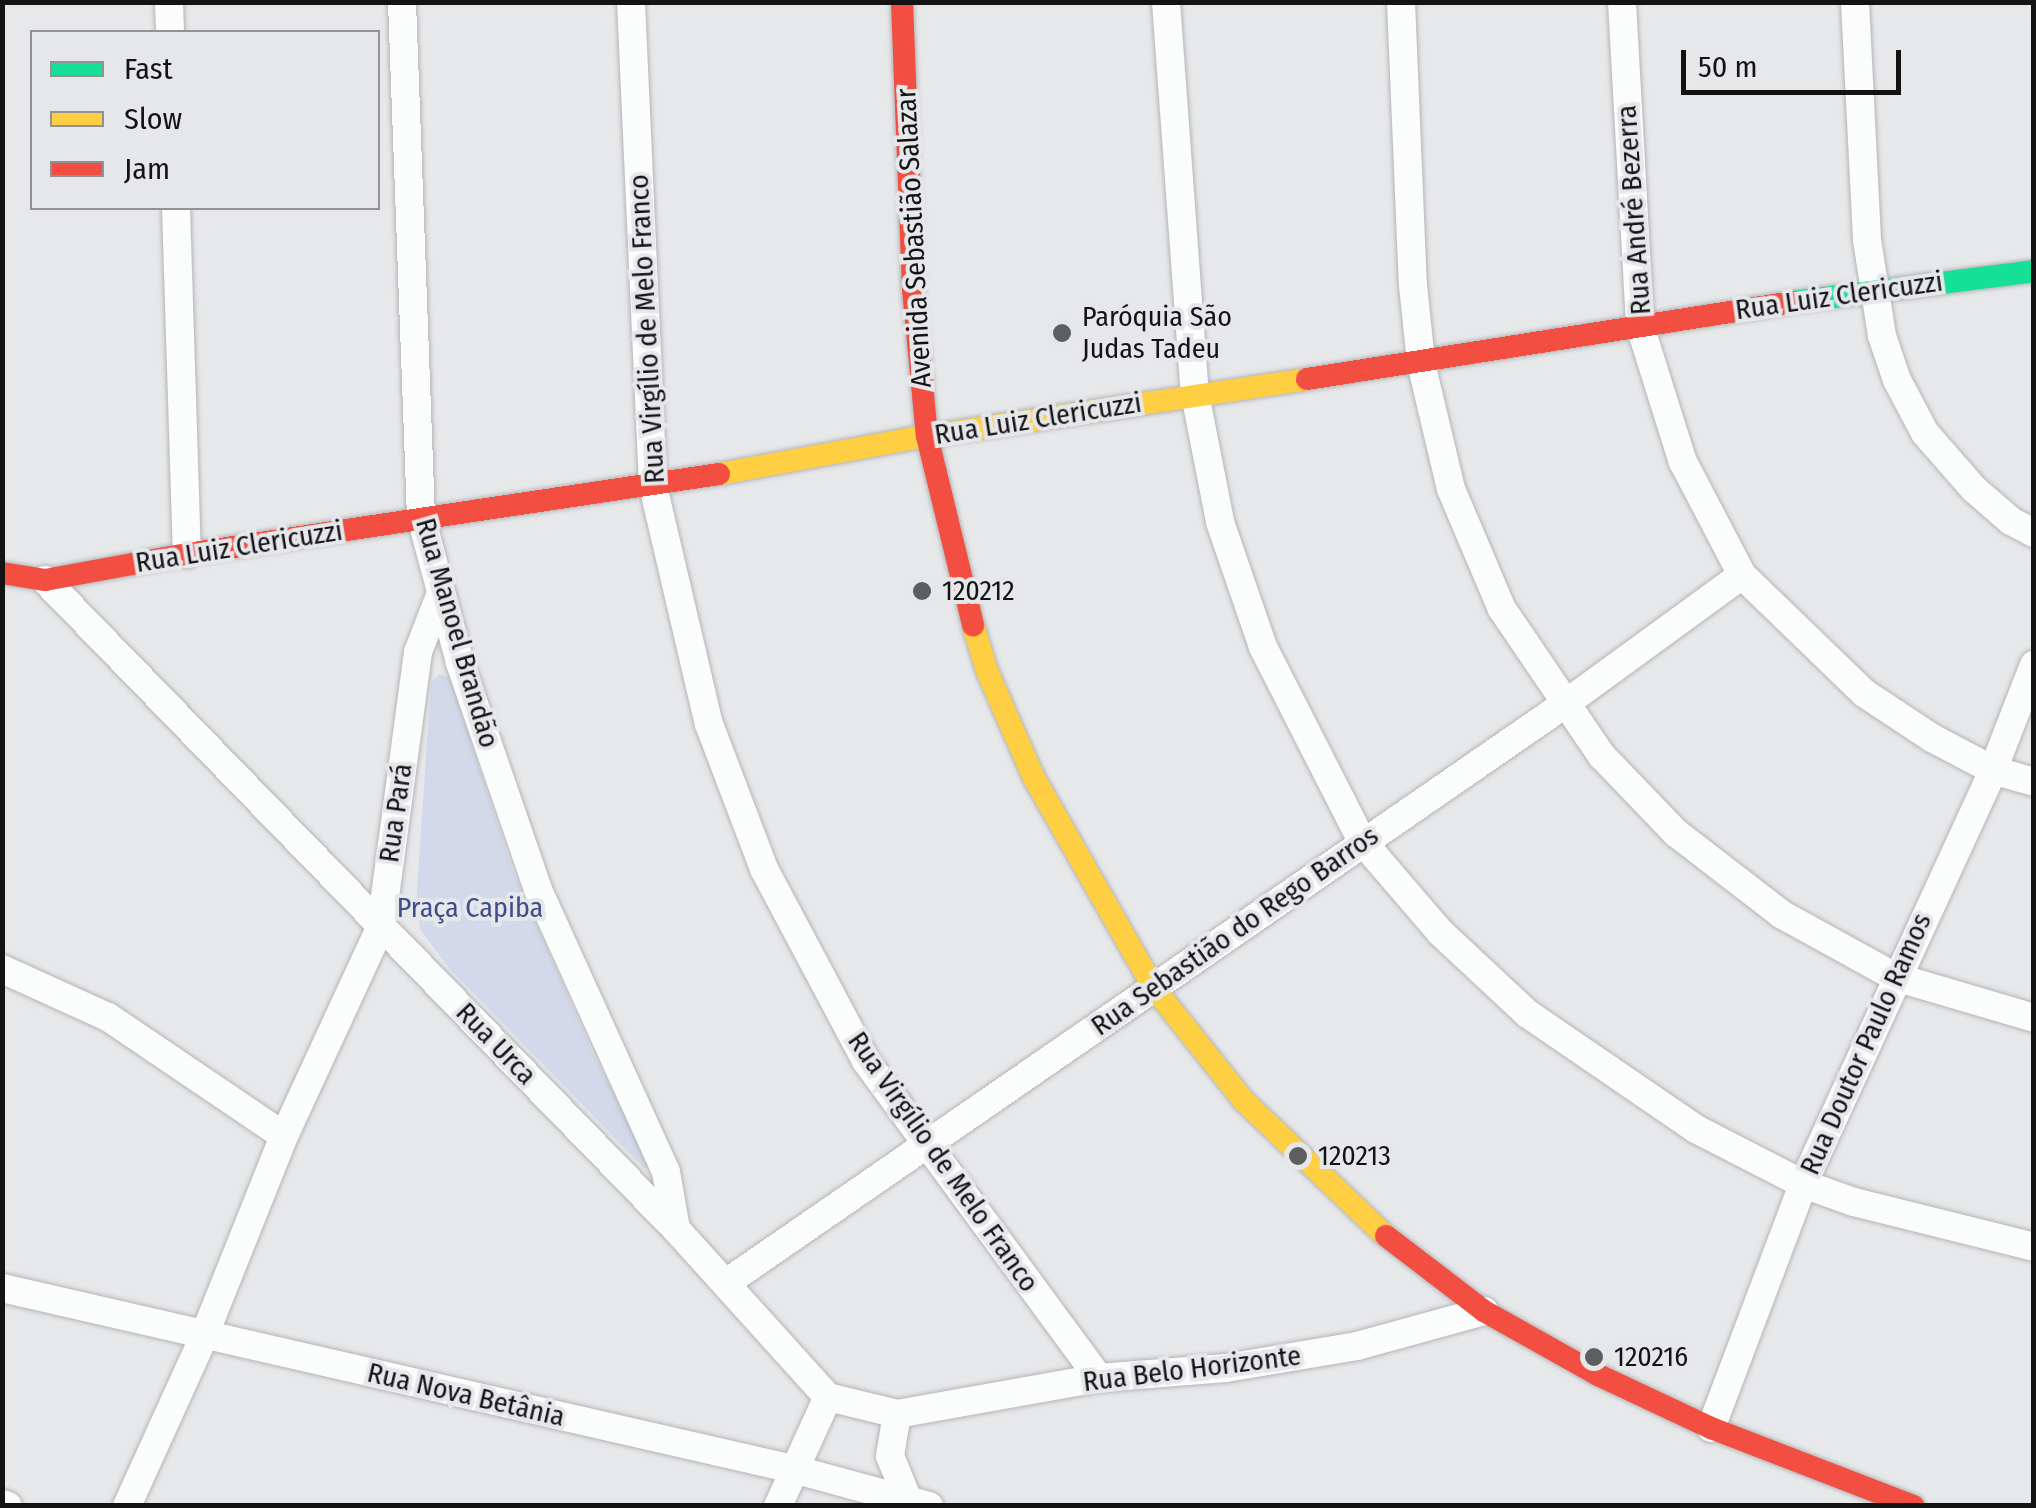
<!DOCTYPE html>
<html>
<head>
<meta charset="utf-8">
<style>
	body { margin:0 }
	#map { position:relative; width:2036px; height:1508px; overflow:hidden; background:#e7e8ea; font-family:"Fira Sans Condensed",sans-serif }
	div>[style] { position:absolute }
	.green>* { inset:0; background:#d3d9ea }
	.roads { filter:drop-shadow(0 0 2px #b5b5b7) drop-shadow(0 0 2px #b5b5b7) }
	.street>* { height:28px; margin:-14px; padding:0 14px; transform-origin:14px; border-radius:14px; background:#fbfcfc }
	.fast>* { height:22px; margin:-11px; padding:0 11px; transform-origin:11px; border-radius:11px; background:#16e098 }
	.slow>* { height:22px; margin:-11px; padding:0 11px; transform-origin:11px; border-radius:11px; background:#ffcf43 }
	.jam>* { height:22px; margin:-11px; padding:0 11px; transform-origin:11px; border-radius:11px; background:#f24e42 }
	.dots>* { width:28px; height:28px; translate:-50% -50%; box-sizing:border-box; border:5px solid #e6e7eb; border-radius:50% }
	span { translate:-50% -50%; white-space:nowrap; text-align:center; line-height:1.15; -webkit-text-stroke:8px #e6e7eb; paint-order:stroke }
	.street-label { font-size:28px; color:#131314 }
	.poi-label { font-size:28px; color:#131314 }
	.left { translate:0 -50%; text-align:left }
	.park-label { font-size:28px; color:#404d88 }
	.frame { position:absolute; inset:0; border:5px solid #131314; pointer-events:none }
	.legend { position:absolute; left:30px; top:30px; width:350px; height:180px; box-sizing:border-box; background:#e6e7eb; border:2px solid #929295; margin:0; padding:12px 18px; list-style:none; font-size:30px; color:#131314 }
	.legend li { display:flex; align-items:center; gap:20px; height:50px }
	.legend b { width:50px; border:2px solid #929295 }
	.scale { position:absolute; left:1681px; top:50px; width:220px; height:45px; box-sizing:border-box; border:5px solid #131314; border-top:0; padding-left:12px; font-size:30px; line-height:35px; white-space:nowrap; color:#131314; -webkit-text-stroke:8px #e6e7eb; paint-order:stroke }
</style>
</head>
<body>
<div id="map">
	<div class="green">
		<div style="clip-path:polygon(440px 674px,450px 678px,513px 871px,593px 1053px,651px 1164px,645px 1169px,449px 968px,420px 929px,416px 904px,431px 683px)"></div>
	</div>
	<div class="roads">
		<div class="street">
			<div style="left:169px;top:2px;width:30px;rotate:88deg"></div>
			<div style="left:402px;top:2px;width:515px;rotate:87.89deg"></div>
			<div style="left:421px;top:517px;width:151px;rotate:75deg"></div>
			<div style="left:460px;top:663px;width:242px;rotate:71deg"></div>
			<div style="left:539px;top:892px;width:307px;rotate:65.6deg"></div>
			<div style="left:666px;top:1172px;width:58px;rotate:80deg"></div>
			<div style="left:631px;top:2px;width:484px;rotate:87.4deg"></div>
			<div style="left:653px;top:486px;width:244px;rotate:76.8deg"></div>
			<div style="left:709px;top:724px;width:155px;rotate:69.2deg"></div>
			<div style="left:764px;top:869px;width:217px;rotate:62deg"></div>
			<div style="left:866px;top:1061px;width:393px;rotate:53.7deg"></div>
			<div style="left:1166px;top:2px;width:393px;rotate:85.8deg"></div>
			<div style="left:1195px;top:394px;width:130px;rotate:78.9deg"></div>
			<div style="left:1220px;top:522px;width:132px;rotate:71deg"></div>
			<div style="left:1263px;top:647px;width:218px;rotate:63deg"></div>
			<div style="left:1362px;top:841px;width:120px;rotate:49.4deg"></div>
			<div style="left:1440px;top:932px;width:120px;rotate:43deg"></div>
			<div style="left:1528px;top:1014px;width:204px;rotate:34.4deg"></div>
			<div style="left:1696px;top:1129px;width:120px;rotate:27.2deg"></div>
			<div style="left:1803px;top:1184px;width:54px;rotate:19.4deg"></div>
			<div style="left:1854px;top:1202px;width:186px;rotate:14deg"></div>
			<div style="left:1401px;top:2px;width:283px;rotate:87.6deg"></div>
			<div style="left:1413px;top:285px;width:78px;rotate:84.1deg"></div>
			<div style="left:1421px;top:363px;width:130px;rotate:76.6deg"></div>
			<div style="left:1451px;top:489px;width:130px;rotate:67deg"></div>
			<div style="left:1502px;top:609px;width:178px;rotate:55.8deg"></div>
			<div style="left:1602px;top:756px;width:107px;rotate:46.1deg"></div>
			<div style="left:1676px;top:833px;width:133px;rotate:37.6deg"></div>
			<div style="left:1781px;top:914px;width:130px;rotate:28.9deg"></div>
			<div style="left:1895px;top:977px;width:145px;rotate:16.4deg"></div>
			<div style="left:1622px;top:2px;width:324px;rotate:86.8deg"></div>
			<div style="left:1640px;top:326px;width:143px;rotate:72.5deg"></div>
			<div style="left:1683px;top:462px;width:127px;rotate:62.4deg"></div>
			<div style="left:1742px;top:575px;width:170px;rotate:44deg"></div>
			<div style="left:1864px;top:693px;width:82px;rotate:33.5deg"></div>
			<div style="left:1932px;top:738px;width:69px;rotate:27.7deg"></div>
			<div style="left:1993px;top:770px;width:43px;rotate:16.3deg"></div>
			<div style="left:1855px;top:2px;width:238px;rotate:87.1deg"></div>
			<div style="left:1867px;top:240px;width:97px;rotate:81.1deg"></div>
			<div style="left:1882px;top:336px;width:46px;rotate:71.2deg"></div>
			<div style="left:1897px;top:380px;width:60px;rotate:62.2deg"></div>
			<div style="left:1925px;top:433px;width:74px;rotate:48.8deg"></div>
			<div style="left:1974px;top:489px;width:49px;rotate:40.9deg"></div>
			<div style="left:2011px;top:521px;width:26px;rotate:28deg"></div>
			<div style="left:176px;top:208px;width:346px;rotate:88.2deg"></div>
			<div style="left:45px;top:580px;width:905px;rotate:45.81deg"></div>
			<div style="left:676px;top:1229px;width:227px;rotate:47.9deg"></div>
			<div style="left:828px;top:1397px;width:71px;rotate:13.8deg"></div>
			<div style="left:897px;top:1414px;width:43px;rotate:99.5deg"></div>
			<div style="left:890px;top:1456px;width:48px;rotate:67.8deg"></div>
			<div style="left:2px;top:969px;width:116px;rotate:24.4deg"></div>
			<div style="left:108px;top:1017px;width:212px;rotate:34.1deg"></div>
			<div style="left:726px;top:1283px;width:1019px;rotate:-34.61deg"></div>
			<div style="left:1565px;top:704px;width:219px;rotate:-36.1deg"></div>
			<div style="left:2px;top:1288px;width:811px;rotate:12.89deg"></div>
			<div style="left:793px;top:1469px;width:141px;rotate:15.2deg"></div>
			<div style="left:897px;top:1414px;width:205px;rotate:-10.1deg"></div>
			<div style="left:1099px;top:1378px;width:127px;rotate:-4.5deg"></div>
			<div style="left:1226px;top:1368px;width:133px;rotate:-9.5deg"></div>
			<div style="left:1357px;top:1346px;width:132px;rotate:-15.4deg"></div>
			<div style="left:1711px;top:1428px;width:261px;rotate:-69.3deg"></div>
			<div style="left:1803px;top:1184px;width:456px;rotate:-65.3deg"></div>
			<div style="left:1993px;top:770px;width:113px;rotate:-68.7deg"></div>
			<div style="left:2px;top:1504px;width:6px;rotate:18deg"></div>
			<div style="left:127px;top:1506px;width:187px;rotate:-65.6deg"></div>
			<div style="left:204px;top:1336px;width:215px;rotate:-68.2deg"></div>
			<div style="left:284px;top:1136px;width:231px;rotate:-65.2deg"></div>
			<div style="left:381px;top:926px;width:276px;rotate:-82.3deg"></div>
			<div style="left:418px;top:652px;width:63px;rotate:-68.7deg"></div>
			<div style="left:778px;top:1506px;width:120px;rotate:-65.4deg"></div>
		</div>
		<div class="fast">
			<div style="left:1793px;top:302px;width:243px;rotate:-7.3deg"></div>
		</div>
		<div class="slow">
			<div style="left:719px;top:474px;width:211px;rotate:-10.4deg"></div>
			<div style="left:927px;top:436px;width:384px;rotate:-8.5deg"></div>
			<div style="left:973px;top:625px;width:48px;rotate:73.1deg"></div>
			<div style="left:987px;top:671px;width:117px;rotate:66.3deg"></div>
			<div style="left:1034px;top:778px;width:242px;rotate:60.3deg"></div>
			<div style="left:1154px;top:988px;width:143px;rotate:51.5deg"></div>
			<div style="left:1243px;top:1100px;width:197px;rotate:43.6deg"></div>
		</div>
		<div class="jam">
			<div style="left:902px;top:2px;width:287px;rotate:87.8deg"></div>
			<div style="left:913px;top:289px;width:148px;rotate:84.6deg"></div>
			<div style="left:927px;top:436px;width:195px;rotate:76.3deg"></div>
			<div style="left:1307px;top:379px;width:492px;rotate:-9deg"></div>
			<div style="left:2px;top:573px;width:44px;rotate:9.2deg"></div>
			<div style="left:45px;top:580px;width:144px;rotate:-10.4deg"></div>
			<div style="left:187px;top:554px;width:538px;rotate:-8.55deg"></div>
			<div style="left:1386px;top:1236px;width:123px;rotate:37.4deg"></div>
			<div style="left:1484px;top:1311px;width:131px;rotate:29.3deg"></div>
			<div style="left:1598px;top:1375px;width:125px;rotate:25.1deg"></div>
			<div style="left:1711px;top:1428px;width:217px;rotate:21.1deg"></div>
		</div>
	</div>
	<div class="dots">
		<div style="left:1062px;top:333px;background:#5d5e5f"></div>
		<div style="left:922px;top:591px;background:#5d5e5f"></div>
		<div style="left:1298px;top:1156px;background:#5d5e5f"></div>
		<div style="left:1594px;top:1357px;background:#5d5e5f"></div>
	</div>
	<div class="street-label">
		<span style="left:1634px;top:210px;rotate:-94deg">Rua André Bezerra</span>
		<span style="left:914px;top:238px;rotate:-93deg">Avenida Sebastião Salazar</span>
		<span style="left:1839px;top:296px;rotate:-8deg">Rua Luiz Clericuzzi</span>
		<span style="left:647px;top:329px;rotate:-93deg">Rua Virgílio de Melo Franco</span>
		<span style="left:1038px;top:419px;rotate:-9deg">Rua Luiz Clericuzzi</span>
		<span style="left:239px;top:547px;rotate:-9deg">Rua Luiz Clericuzzi</span>
		<span style="left:457px;top:633px;rotate:74deg">Rua Manoel Brandão</span>
		<span style="left:396px;top:813px;rotate:-82deg">Rua Pará</span>
		<span style="left:1235px;top:931px;rotate:-35deg">Rua Sebastião do Rego Barros</span>
		<span style="left:496px;top:1044px;rotate:46deg">Rua Urca</span>
		<span style="left:1866px;top:1044px;rotate:-66deg">Rua Doutor Paulo Ramos</span>
		<span style="left:943px;top:1162px;rotate:55deg">Rua Virgílio de Melo Franco</span>
		<span style="left:1192px;top:1369px;rotate:-7deg">Rua Belo Horizonte</span>
		<span style="left:466px;top:1395px;rotate:13deg">Rua Nova Betânia</span>
	</div>
	<div class="poi-label">
		<span class="left" style="left:1082px;top:333px">Paróquia São<br>Judas Tadeu</span>
		<span class="left" style="left:942px;top:591px">120212</span>
		<span class="left" style="left:1318px;top:1156px">120213</span>
		<span class="left" style="left:1614px;top:1357px">120216</span>
	</div>
	<div class="park-label">
		<span style="left:470px;top:908px">Praça Capiba</span>
	</div>
	<div class="frame"></div>
	<ul class="legend">
	<li><b style="height:12px;background:#16e098"></b>Fast</li>
	<li><b style="height:12px;background:#ffcf43"></b>Slow</li>
	<li><b style="height:12px;background:#f24e42"></b>Jam</li>
	</ul>
	<div class="scale">50 m</div>
</div>
</body>
</html>
